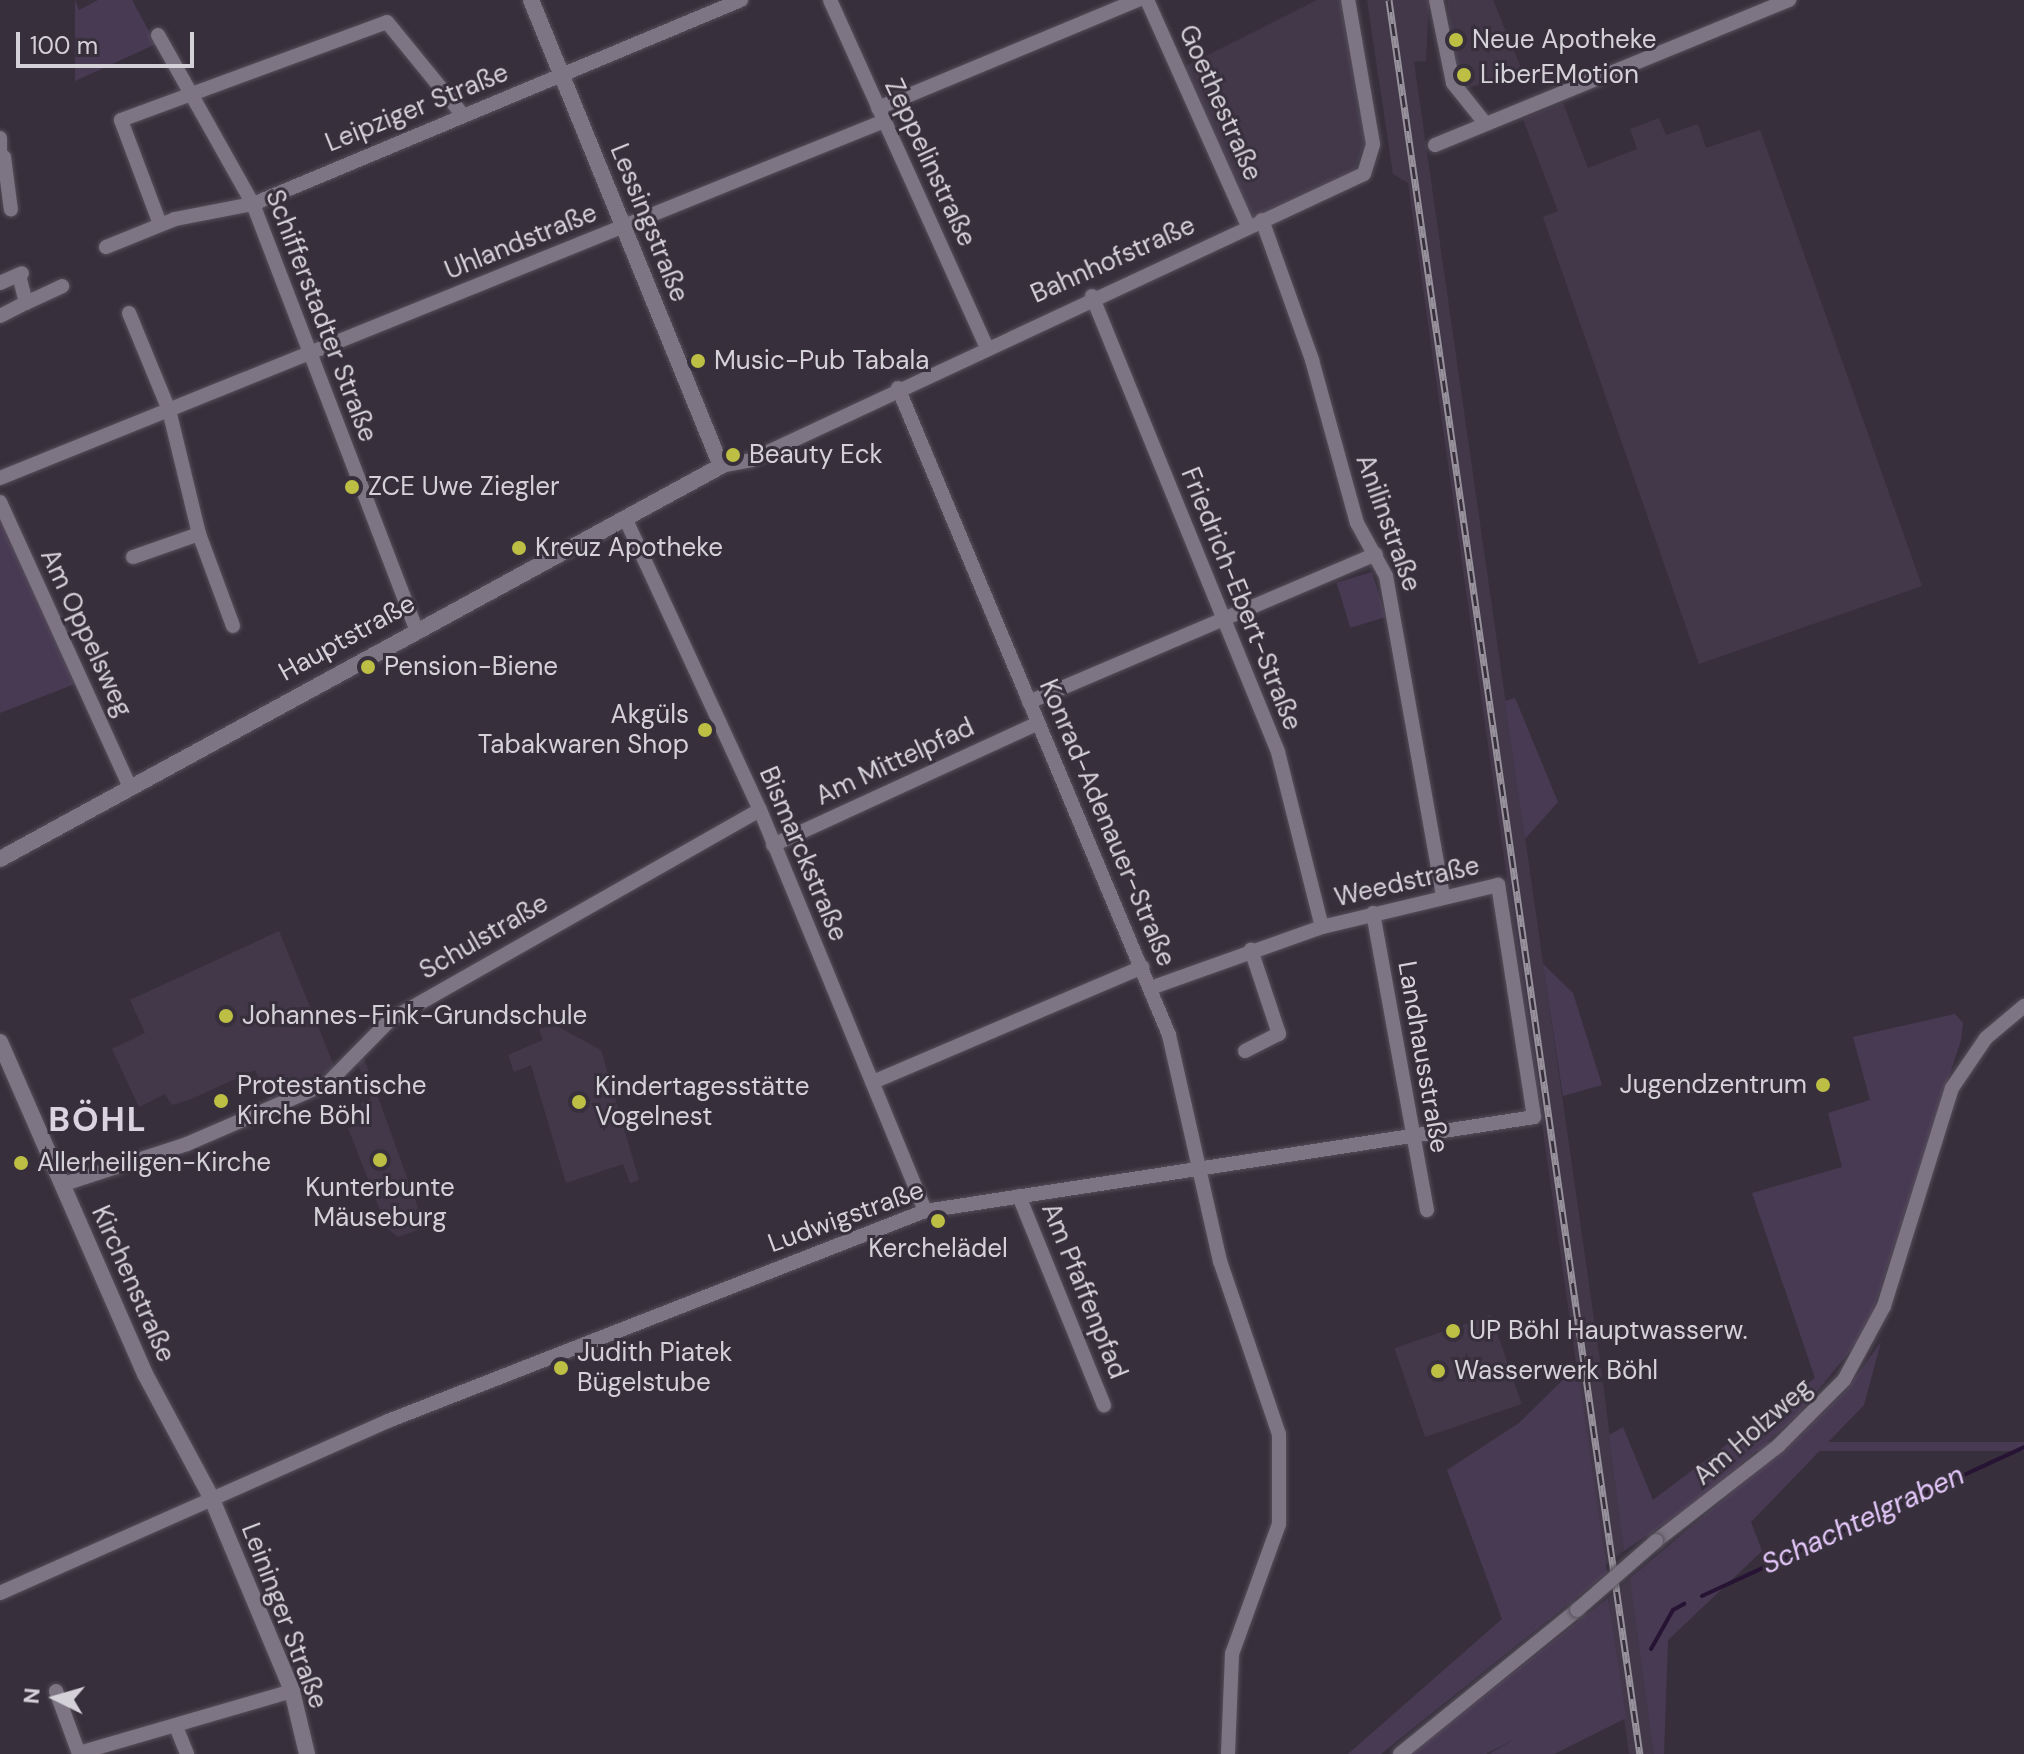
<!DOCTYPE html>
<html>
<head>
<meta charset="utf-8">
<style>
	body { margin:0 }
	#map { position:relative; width:2024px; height:1754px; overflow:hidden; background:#37303c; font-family:"DM Sans",sans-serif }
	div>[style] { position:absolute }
	.built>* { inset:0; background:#42384a; transform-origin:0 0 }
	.green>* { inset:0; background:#493a54; transform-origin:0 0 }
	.stream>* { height:4px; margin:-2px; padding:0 2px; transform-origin:2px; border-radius:2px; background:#271334 }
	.roads { filter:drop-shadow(0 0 2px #554f5a) drop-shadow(0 0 2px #554f5a) }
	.minor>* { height:14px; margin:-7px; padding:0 7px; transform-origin:7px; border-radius:7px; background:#7e7584 }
	.tertiary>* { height:16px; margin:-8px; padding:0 8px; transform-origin:8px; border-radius:8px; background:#7e7584 }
	.rail>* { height:7px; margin-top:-3.5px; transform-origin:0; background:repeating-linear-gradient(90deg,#37303c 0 12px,#97929b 0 24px); box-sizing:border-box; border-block:2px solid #97929b }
	.bridges { filter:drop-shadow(0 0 2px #554f5a) drop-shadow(0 0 2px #554f5a) }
	.minor-bridge>* { height:14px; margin:-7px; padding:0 7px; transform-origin:7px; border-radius:7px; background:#7e7584 }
	.dots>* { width:22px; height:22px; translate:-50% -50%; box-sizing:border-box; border:4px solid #37303c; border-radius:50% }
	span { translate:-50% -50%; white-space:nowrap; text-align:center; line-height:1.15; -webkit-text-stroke:6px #37303c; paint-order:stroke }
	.poi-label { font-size:26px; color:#d5d1d9 }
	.left { translate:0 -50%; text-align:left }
	.right { translate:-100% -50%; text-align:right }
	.street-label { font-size:26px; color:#d5d1d9 }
	.water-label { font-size:28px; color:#e4c7fa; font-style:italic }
	.district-label { font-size:34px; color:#dbd2e2; font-weight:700; letter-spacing:2px }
	.north { position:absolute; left:16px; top:1658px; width:80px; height:80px; -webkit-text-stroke:6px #37303c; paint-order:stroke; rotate:275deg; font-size:22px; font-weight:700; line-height:32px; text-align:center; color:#d5d1d9 }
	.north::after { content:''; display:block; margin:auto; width:28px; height:36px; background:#d5d1d9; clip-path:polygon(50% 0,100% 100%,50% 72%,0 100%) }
	.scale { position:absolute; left:16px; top:32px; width:178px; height:36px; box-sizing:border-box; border:4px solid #d5d1d9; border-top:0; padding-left:10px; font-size:24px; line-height:28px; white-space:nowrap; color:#d5d1d9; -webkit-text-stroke:6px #37303c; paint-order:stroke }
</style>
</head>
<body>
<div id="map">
	<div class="built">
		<div style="clip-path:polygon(1317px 0,1341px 0,1368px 135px,1352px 176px,1250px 219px,1184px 67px)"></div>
		<div style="clip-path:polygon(1367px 0,1429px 0,1426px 61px,1414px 62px,1602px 1375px,1624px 1551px,1605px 1566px,1408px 183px,1393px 174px)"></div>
		<div style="clip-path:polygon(1447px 0,1493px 0,1522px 70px,1460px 91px)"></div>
		<div style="clip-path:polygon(1563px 103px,1588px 168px,1637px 149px,1630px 129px,1659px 118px,1666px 135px,1698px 124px,1706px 148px,1760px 130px,1922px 586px,1699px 664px,1543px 217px,1558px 211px,1523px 119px)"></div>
		<div style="clip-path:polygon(279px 931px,335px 1068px,270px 1102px,255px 1070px,189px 1100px,172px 1105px,165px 1094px,139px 1107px,112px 1049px,145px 1033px,130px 1000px)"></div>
		<div style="clip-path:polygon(555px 1025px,601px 1050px,639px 1180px,630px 1183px,623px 1164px,566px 1183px,531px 1065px,514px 1072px,508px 1055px,543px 1040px,539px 1029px)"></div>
		<div style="clip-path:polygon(363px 1056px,425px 1227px,398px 1237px,387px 1228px,348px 1128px,367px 1121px,361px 1103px,370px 1100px,369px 1088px,357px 1063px)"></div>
		<div style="left:1491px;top:1315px;width:94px;height:102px;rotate:71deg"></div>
		<div style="clip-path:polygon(1630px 1578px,1645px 1666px,1654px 1754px,1629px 1754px,1608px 1598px)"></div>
	</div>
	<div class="green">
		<div style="clip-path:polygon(75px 0,79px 10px,98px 0,132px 0,156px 44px,75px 81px)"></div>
		<div style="clip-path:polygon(0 514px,75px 684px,0 713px)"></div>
		<div style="left:1372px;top:572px;width:47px;height:37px;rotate:73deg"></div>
		<div style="clip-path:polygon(1515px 698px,1558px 802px,1525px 839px,1505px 701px)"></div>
		<div style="clip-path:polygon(1543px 964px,1573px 993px,1602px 1085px,1563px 1096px)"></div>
		<div style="clip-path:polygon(1955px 1014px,1963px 1023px,1961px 1040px,1867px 1330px,1798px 1415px,1697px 1502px,1624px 1551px,1609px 1435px,1623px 1427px,1653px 1500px,1815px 1378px,1752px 1193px,1842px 1167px,1828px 1113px,1870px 1100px,1853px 1037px)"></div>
		<div style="clip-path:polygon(1881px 1342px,1864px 1405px,1751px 1522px,1762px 1551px,1668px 1640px,1664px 1754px,1654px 1754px,1630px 1578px,1798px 1437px,1846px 1390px)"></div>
		<div style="clip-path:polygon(1577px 1366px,1607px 1573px,1381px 1754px,1348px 1754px,1502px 1619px,1447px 1470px,1519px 1423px)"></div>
		<div style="left:2024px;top:1442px;width:9px;height:291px;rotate:90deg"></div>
		<div style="clip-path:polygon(1608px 1598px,1626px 1718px,1554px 1754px,1489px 1754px,1518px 1737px,1486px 1754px,1410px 1754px)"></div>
	</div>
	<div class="stream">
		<div style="left:1702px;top:1596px;width:355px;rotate:-24.8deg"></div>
		<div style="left:1651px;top:1649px;width:45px;rotate:-60.6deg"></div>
		<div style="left:1673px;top:1610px;width:13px;rotate:-29deg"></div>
	</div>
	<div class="roads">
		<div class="minor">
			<div style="left:830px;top:0;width:379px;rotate:65.7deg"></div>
			<div style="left:1147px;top:0;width:248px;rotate:65.9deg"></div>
			<div style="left:1436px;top:0;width:85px;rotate:78.4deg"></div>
			<div style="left:1453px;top:83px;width:51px;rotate:51.3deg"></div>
			<div style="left:158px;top:35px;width:194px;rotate:60.7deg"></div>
			<div style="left:253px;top:204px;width:453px;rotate:69deg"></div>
			<div style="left:878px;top:108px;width:282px;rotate:-22.6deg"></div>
			<div style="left:0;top:138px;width:20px;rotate:90deg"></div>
			<div style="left:1435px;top:145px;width:383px;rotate:-22.3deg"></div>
			<div style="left:4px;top:157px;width:53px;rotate:82.5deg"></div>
			<div style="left:1262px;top:220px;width:149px;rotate:70.3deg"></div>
			<div style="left:1312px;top:360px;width:169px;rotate:74.6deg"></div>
			<div style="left:1357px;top:523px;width:60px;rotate:61.3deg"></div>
			<div style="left:1386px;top:576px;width:326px;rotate:79.9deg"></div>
			<div style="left:160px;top:224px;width:111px;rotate:-110.6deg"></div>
			<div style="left:121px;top:120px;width:283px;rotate:-20.2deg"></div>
			<div style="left:387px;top:22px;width:119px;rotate:50.8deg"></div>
			<div style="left:106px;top:247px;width:74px;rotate:-22.1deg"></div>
			<div style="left:175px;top:219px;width:79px;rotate:-10.9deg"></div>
			<div style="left:253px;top:204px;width:529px;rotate:-22.69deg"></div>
			<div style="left:0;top:283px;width:24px;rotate:-24deg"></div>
			<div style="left:1092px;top:296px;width:492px;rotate:67.8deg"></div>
			<div style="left:1278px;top:752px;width:180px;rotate:75.9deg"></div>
			<div style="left:26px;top:303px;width:40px;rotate:-25deg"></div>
			<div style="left:129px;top:313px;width:105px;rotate:67.6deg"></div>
			<div style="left:169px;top:410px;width:128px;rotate:76.4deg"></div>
			<div style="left:199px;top:534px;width:98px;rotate:69.7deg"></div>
			<div style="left:0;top:316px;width:29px;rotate:-27deg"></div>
			<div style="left:26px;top:303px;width:29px;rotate:-104deg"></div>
			<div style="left:898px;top:388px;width:701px;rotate:67.27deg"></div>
			<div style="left:1169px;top:1035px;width:232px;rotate:77.3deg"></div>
			<div style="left:1220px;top:1261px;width:183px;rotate:71.2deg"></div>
			<div style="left:1279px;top:1434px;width:90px;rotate:90deg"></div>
			<div style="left:1279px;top:1524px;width:138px;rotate:109.9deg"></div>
			<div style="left:1232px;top:1654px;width:100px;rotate:92.3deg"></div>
			<div style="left:721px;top:466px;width:31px;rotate:-11deg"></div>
			<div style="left:751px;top:460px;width:676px;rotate:-25.01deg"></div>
			<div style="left:1364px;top:174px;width:31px;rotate:-73deg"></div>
			<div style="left:1373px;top:144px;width:146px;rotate:-99.8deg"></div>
			<div style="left:0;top:478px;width:953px;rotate:-21.99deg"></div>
			<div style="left:0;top:502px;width:311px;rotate:65.5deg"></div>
			<div style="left:626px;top:520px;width:319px;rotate:65.2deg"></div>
			<div style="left:760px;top:810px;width:434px;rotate:67.6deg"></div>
			<div style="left:133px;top:557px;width:70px;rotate:-19.2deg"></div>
			<div style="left:1029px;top:702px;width:377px;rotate:-23.1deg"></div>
			<div style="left:773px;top:845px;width:292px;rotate:-24.7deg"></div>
			<div style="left:1373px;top:913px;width:302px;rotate:79.7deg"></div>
			<div style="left:1245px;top:1051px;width:38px;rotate:-27deg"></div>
			<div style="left:1279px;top:1034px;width:89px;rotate:-108.4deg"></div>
			<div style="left:873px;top:1082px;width:293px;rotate:-23.1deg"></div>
			<div style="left:64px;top:1184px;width:129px;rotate:-18deg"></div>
			<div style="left:187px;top:1144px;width:154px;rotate:-23.4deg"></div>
			<div style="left:328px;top:1083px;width:88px;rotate:-45.5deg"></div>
			<div style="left:390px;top:1020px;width:425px;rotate:-29.6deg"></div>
			<div style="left:1019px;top:1196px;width:226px;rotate:67.9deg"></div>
			<div style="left:1656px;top:1541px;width:155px;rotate:-37.9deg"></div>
			<div style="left:1778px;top:1446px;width:93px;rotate:-45deg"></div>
			<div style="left:1844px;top:1380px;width:84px;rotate:-61.6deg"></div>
			<div style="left:1884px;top:1306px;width:228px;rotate:-72.7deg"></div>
			<div style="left:1952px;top:1088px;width:60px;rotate:-55.8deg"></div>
			<div style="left:1986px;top:1038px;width:50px;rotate:-40.1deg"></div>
			<div style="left:0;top:1593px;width:424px;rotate:-23.9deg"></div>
			<div style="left:388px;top:1421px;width:577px;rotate:-21.36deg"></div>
			<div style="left:925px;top:1211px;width:616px;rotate:-8.77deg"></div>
			<div style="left:1534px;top:1117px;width:235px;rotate:-98.8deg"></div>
			<div style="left:1498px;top:885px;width:181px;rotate:166.6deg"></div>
			<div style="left:1322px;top:927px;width:182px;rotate:160.4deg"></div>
			<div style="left:56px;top:1691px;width:67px;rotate:69.9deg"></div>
			<div style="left:177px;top:1729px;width:27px;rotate:68deg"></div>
			<div style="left:79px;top:1753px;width:222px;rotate:-16.2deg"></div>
			<div style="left:1400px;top:1754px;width:228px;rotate:-39.1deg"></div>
		</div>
		<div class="tertiary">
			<div style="left:0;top:859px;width:821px;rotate:-28.59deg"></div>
			<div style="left:721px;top:466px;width:503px;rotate:-112.18deg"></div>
			<div style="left:0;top:1042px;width:362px;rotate:66.4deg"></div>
			<div style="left:145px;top:1374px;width:140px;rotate:61.8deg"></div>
			<div style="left:211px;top:1497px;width:210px;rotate:67.3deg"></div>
			<div style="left:292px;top:1691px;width:65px;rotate:76.6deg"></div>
		</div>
	</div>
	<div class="rail">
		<div style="left:1389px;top:0;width:1772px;rotate:81.86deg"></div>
	</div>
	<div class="bridges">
		<div class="minor-bridge">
			<div style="left:1577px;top:1610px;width:105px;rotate:-41.1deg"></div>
		</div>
	</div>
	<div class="dots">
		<div style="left:1456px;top:40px;background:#bcbf44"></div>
		<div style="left:1464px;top:75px;background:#bcbf44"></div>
		<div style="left:698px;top:361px;background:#bcbf44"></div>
		<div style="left:733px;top:455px;background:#bcbf44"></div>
		<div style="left:352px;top:487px;background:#bcbf44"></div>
		<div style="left:519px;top:548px;background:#bcbf44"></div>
		<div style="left:368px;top:667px;background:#bcbf44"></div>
		<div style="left:705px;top:730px;background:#bcbf44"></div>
		<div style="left:226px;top:1016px;background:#bcbf44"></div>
		<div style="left:1823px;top:1085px;background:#bcbf44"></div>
		<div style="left:221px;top:1101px;background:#bcbf44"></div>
		<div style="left:579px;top:1102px;background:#bcbf44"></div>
		<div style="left:380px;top:1160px;background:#bcbf44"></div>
		<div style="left:21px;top:1163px;background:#bcbf44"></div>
		<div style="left:938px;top:1221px;background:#bcbf44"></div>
		<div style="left:1453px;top:1331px;background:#bcbf44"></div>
		<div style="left:561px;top:1368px;background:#bcbf44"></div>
		<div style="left:1438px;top:1371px;background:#bcbf44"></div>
	</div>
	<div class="poi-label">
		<span class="left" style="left:1472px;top:40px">Neue Apotheke</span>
		<span class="left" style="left:1480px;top:75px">LiberEMotion</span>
		<span class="left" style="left:714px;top:361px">Music-Pub Tabala</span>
		<span class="left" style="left:749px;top:455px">Beauty Eck</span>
		<span class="left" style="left:368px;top:487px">ZCE Uwe Ziegler</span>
		<span class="left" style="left:535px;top:548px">Kreuz Apotheke</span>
		<span class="left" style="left:384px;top:667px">Pension-Biene</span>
		<span class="right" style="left:689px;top:730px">Akgüls<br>Tabakwaren Shop</span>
		<span class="left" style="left:242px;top:1016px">Johannes-Fink-Grundschule</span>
		<span class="right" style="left:1807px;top:1085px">Jugendzentrum</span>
		<span class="left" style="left:237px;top:1101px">Protestantische<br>Kirche Böhl</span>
		<span class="left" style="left:595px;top:1102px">Kindertagesstätte<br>Vogelnest</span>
		<span class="left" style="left:37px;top:1163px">Allerheiligen-Kirche</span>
		<span style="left:380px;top:1203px">Kunterbunte<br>Mäuseburg</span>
		<span style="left:938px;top:1249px">Kerchelädel</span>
		<span class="left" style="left:1469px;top:1331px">UP Böhl Hauptwasserw.</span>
		<span class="left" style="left:577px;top:1368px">Judith Piatek<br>Bügelstube</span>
		<span class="left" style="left:1454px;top:1371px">Wasserwerk Böhl</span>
	</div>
	<div class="street-label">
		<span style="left:1220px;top:103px;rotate:66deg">Goethestraße</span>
		<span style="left:417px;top:108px;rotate:-22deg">Leipziger Straße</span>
		<span style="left:930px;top:163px;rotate:65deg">Zeppelinstraße</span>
		<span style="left:649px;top:223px;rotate:68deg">Lessingstraße</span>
		<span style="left:521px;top:242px;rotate:-22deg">Uhlandstraße</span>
		<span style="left:1113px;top:260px;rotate:-24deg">Bahnhofstraße</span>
		<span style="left:321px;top:316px;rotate:69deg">Schifferstadter Straße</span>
		<span style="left:1388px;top:523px;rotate:70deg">Anilinstraße</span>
		<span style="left:1241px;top:599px;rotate:68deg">Friedrich-Ebert-Straße</span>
		<span style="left:86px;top:633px;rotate:65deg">Am Oppelsweg</span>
		<span style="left:347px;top:638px;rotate:-29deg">Hauptstraße</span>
		<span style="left:895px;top:762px;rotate:-25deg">Am Mittelpfad</span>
		<span style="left:1107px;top:823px;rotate:67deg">Konrad-Adenauer-Straße</span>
		<span style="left:803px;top:854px;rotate:67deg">Bismarckstraße</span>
		<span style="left:1407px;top:882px;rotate:-13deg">Weedstraße</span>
		<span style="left:484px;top:937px;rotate:-30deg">Schulstraße</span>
		<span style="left:1423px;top:1057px;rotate:80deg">Landhausstraße</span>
		<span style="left:846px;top:1217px;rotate:-20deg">Ludwigstraße</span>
		<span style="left:133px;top:1284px;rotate:66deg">Kirchenstraße</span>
		<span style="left:1084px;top:1291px;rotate:68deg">Am Pfaffenpfad</span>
		<span style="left:1753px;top:1432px;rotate:-41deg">Am Holzweg</span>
		<span style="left:284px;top:1616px;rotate:69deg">Leininger Straße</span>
	</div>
	<div class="water-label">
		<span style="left:1863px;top:1520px;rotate:-25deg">Schachtelgraben</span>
	</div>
	<div class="district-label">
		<span style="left:98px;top:1120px">BÖHL</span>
	</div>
	<div class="north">N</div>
	<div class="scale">100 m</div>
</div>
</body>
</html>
